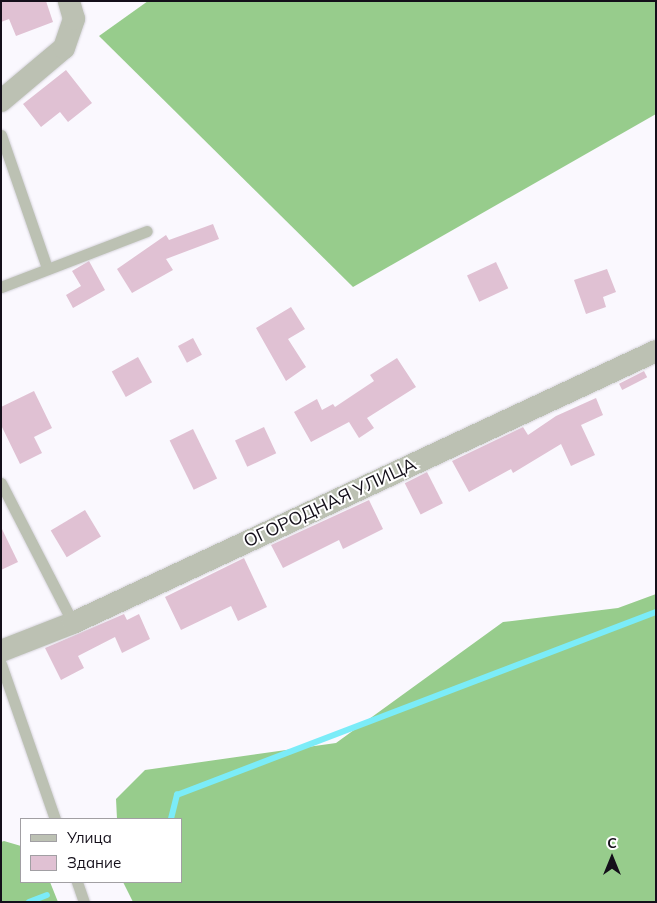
<!DOCTYPE html>
<html>
<head>
<meta charset="utf-8">
<style>
	body { margin:0 }
	#map { position:relative; width:657px; height:903px; overflow:hidden; background:#faf8fe; font-family:Mulish,sans-serif }
	div>[style] { position:absolute }
	.forest>* { inset:0; background:#97cc8c }
	.stream>* { height:5.5px; margin:-2.75px; padding:0 2.75px; transform-origin:2.75px; border-radius:2.75px; background:#7becf8 }
	.building>* { inset:0; background:#e0c1d3; transform-origin:0 0 }
	.roads { filter:drop-shadow(0 0 1px #d5d3da) drop-shadow(0 0 1px #d5d3da) }
	.service>* { height:11px; margin:-5.5px; padding:0 5.5px; transform-origin:5.5px; border-radius:5.5px; background:#bcc1b3 }
	.minor>* { height:22px; margin:-11px; padding:0 11px; transform-origin:11px; border-radius:11px; background:#bcc1b3 }
	span { translate:-50% -50%; white-space:nowrap; text-align:center; line-height:1.15; -webkit-text-stroke:4px #fff; paint-order:stroke }
	.street-label { font-size:18px; color:#140f1a }
	.frame { position:absolute; inset:0; border:2px solid #140f1a; pointer-events:none }
	.legend { position:absolute; left:20px; top:818px; width:162px; height:65px; box-sizing:border-box; background:#fff; border:1px solid #a19fa3; margin:0; padding:6px 9px; list-style:none; font-size:15px; color:#140f1a }
	.legend li { display:flex; align-items:center; gap:10px; height:25px }
	.legend b { width:25px; border:1px solid #a19fa3 }
	.north { position:absolute; left:587px; top:833px; width:50px; height:50px; -webkit-text-stroke:4px #fff; paint-order:stroke; rotate:0deg; font-size:14px; font-weight:700; line-height:20px; text-align:center; color:#140f1a }
	.north::after { content:''; display:block; margin:auto; width:18px; height:22px; background:#140f1a; clip-path:polygon(50% 0,100% 100%,50% 72%,0 100%) }
</style>
</head>
<body>
<div id="map">
	<div class="forest">
		<div style="clip-path:polygon(148px 1px,656px 1px,656px 114px,353px 287px,99px 36px)"></div>
		<div style="clip-path:polygon(656px 594px,656px 902px,133px 902px,123px 882px,181px 882px,181px 819px,117px 819px,116px 799px,145px 770px,336px 743px,503px 622px,618px 608px)"></div>
		<div style="clip-path:polygon(4px 841px,21px 846px,21px 882px,50px 882px,58px 902px,1px 902px,1px 842px)"></div>
	</div>
	<div class="stream">
		<div style="left:171px;top:819px;width:25px;rotate:-76deg"></div>
		<div style="left:177px;top:795px;width:513px;rotate:-20.91deg"></div>
		<div style="left:29px;top:902px;width:19px;rotate:-21deg"></div>
	</div>
	<div class="building">
		<div style="clip-path:polygon(1px 1px,46px 1px,53px 22px,16px 36px,9px 19px,1px 22px)"></div>
		<div style="clip-path:polygon(66px 70px,92px 103px,68px 122px,60px 112px,41px 127px,23px 104px)"></div>
		<div style="clip-path:polygon(213px 224px,219px 239px,166px 259px,173px 270px,132px 293px,117px 269px,166px 235px,169px 240px)"></div>
		<div style="clip-path:polygon(89px 261px,105px 290px,73px 308px,66px 295px,81px 286px,72px 271px)"></div>
		<div style="left:496px;top:262px;width:29px;height:32px;rotate:65deg"></div>
		<div style="clip-path:polygon(607px 269px,616px 292px,603px 297px,606px 307px,586px 314px,574px 280px)"></div>
		<div style="clip-path:polygon(291px 307px,305px 329px,288px 339px,306px 367px,286px 381px,256px 328px)"></div>
		<div style="left:193px;top:338px;width:19px;height:17px;rotate:62deg"></div>
		<div style="left:138px;top:357px;width:29px;height:30px;rotate:61deg"></div>
		<div style="clip-path:polygon(397px 358px,416px 387px,367px 418px,374px 428px,359px 438px,349px 422px,311px 442px,294px 412px,317px 399px,322px 410px,333px 404px,335px 407px,374px 381px,370px 375px)"></div>
		<div style="left:644px;top:371px;width:7px;height:28px;rotate:63deg"></div>
		<div style="clip-path:polygon(34px 391px,52px 428px,34px 437px,42px 453px,20px 464px,1px 425px,1px 407px)"></div>
		<div style="clip-path:polygon(596px 398px,603px 415px,581px 425px,595px 455px,571px 466px,561px 444px,513px 473px,511px 469px,469px 492px,452px 461px,523px 427px,528px 435px,556px 416px)"></div>
		<div style="left:264px;top:427px;width:29px;height:32px;rotate:65deg"></div>
		<div style="left:193px;top:429px;width:55px;height:26px;rotate:64deg"></div>
		<div style="left:427px;top:472px;width:35px;height:25px;rotate:63deg"></div>
		<div style="clip-path:polygon(369px 500px,383px 529px,343px 549px,339px 540px,283px 568px,271px 545px)"></div>
		<div style="left:85px;top:510px;width:31px;height:40px;rotate:59deg"></div>
		<div style="clip-path:polygon(1px 527px,18px 562px,1px 570px)"></div>
		<div style="clip-path:polygon(244px 558px,267px 607px,238px 621px,231px 606px,181px 630px,165px 597px)"></div>
		<div style="clip-path:polygon(124px 614px,127px 620px,139px 614px,150px 639px,122px 653px,115px 637px,78px 656px,84px 668px,61px 680px,45px 648px)"></div>
	</div>
	<div class="roads">
		<div class="service">
			<div style="left:1px;top:135px;width:141px;rotate:70.9deg"></div>
			<div style="left:1px;top:287px;width:156px;rotate:-21deg"></div>
			<div style="left:1px;top:483px;width:157px;rotate:62.8deg"></div>
			<div style="left:1px;top:664px;width:164px;rotate:70.8deg"></div>
			<div style="left:77px;top:882px;width:21px;rotate:71deg"></div>
		</div>
		<div class="minor">
			<div style="left:1px;top:101px;width:82px;rotate:-40.1deg"></div>
			<div style="left:64px;top:48px;width:31px;rotate:-71deg"></div>
			<div style="left:74px;top:19px;width:19px;rotate:-106deg"></div>
			<div style="left:1px;top:651px;width:77px;rotate:-21.3deg"></div>
			<div style="left:73px;top:623px;width:643px;rotate:-25.01deg"></div>
		</div>
	</div>
	<div class="street-label">
		<span style="left:330px;top:503px;rotate:-25deg">ОГОРОДНАЯ УЛИЦА</span>
	</div>
	<div class="frame"></div>
	<ul class="legend">
	<li><b style="height:6px;background:#bcc1b3"></b>Улица</li>
	<li><b style="height:14px;background:#e0c1d3"></b>Здание</li>
	</ul>
	<div class="north">С</div>
</div>
</body>
</html>
